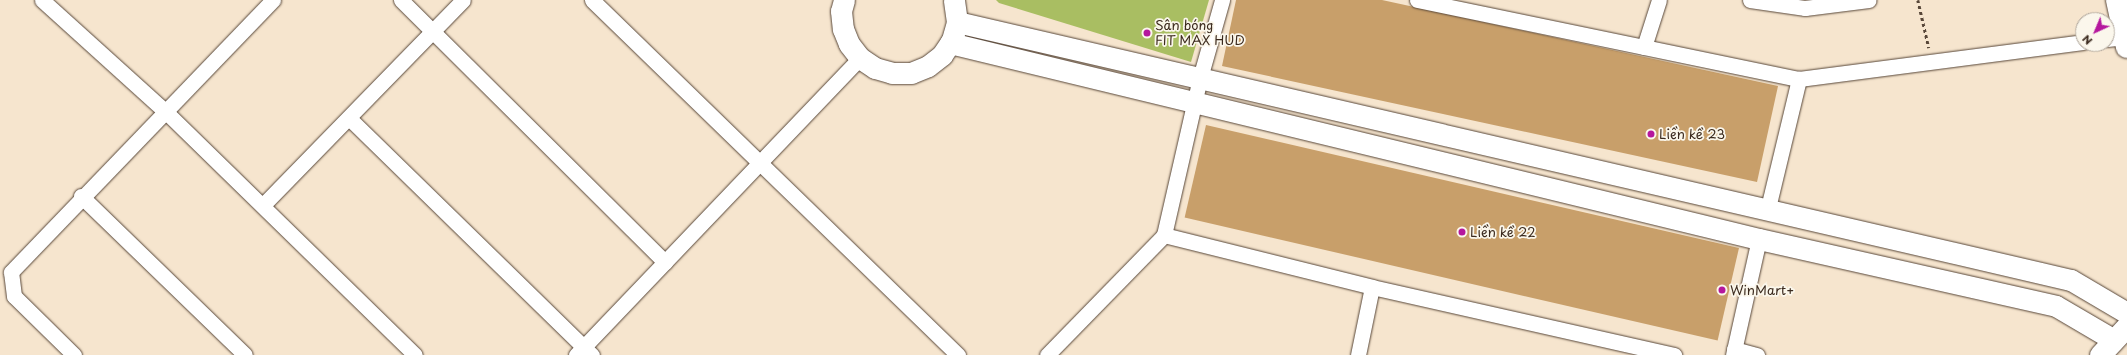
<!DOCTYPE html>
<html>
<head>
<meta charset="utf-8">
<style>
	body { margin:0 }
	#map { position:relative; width:2127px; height:355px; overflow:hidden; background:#f6e5ce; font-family:"Playpen Sans",sans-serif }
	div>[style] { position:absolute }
	.green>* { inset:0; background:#a9be62 }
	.building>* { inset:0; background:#c89f6a; transform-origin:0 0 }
	.path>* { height:2.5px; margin-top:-1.25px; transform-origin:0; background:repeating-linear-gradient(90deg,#574638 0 3px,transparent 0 6px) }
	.roads { filter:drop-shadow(0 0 1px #574638) drop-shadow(0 0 1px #574638) }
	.street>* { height:15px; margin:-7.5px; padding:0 7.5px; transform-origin:7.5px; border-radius:7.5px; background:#fff }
	.secondary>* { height:21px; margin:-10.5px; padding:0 10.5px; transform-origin:10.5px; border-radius:10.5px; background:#fff }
	.primary>* { height:22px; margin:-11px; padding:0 11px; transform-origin:11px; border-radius:11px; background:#fff }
	.dots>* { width:11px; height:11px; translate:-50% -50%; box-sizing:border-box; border:2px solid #fbf7ec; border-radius:50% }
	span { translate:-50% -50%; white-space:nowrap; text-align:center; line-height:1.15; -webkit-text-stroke:3.5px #fbf7ec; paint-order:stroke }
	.poi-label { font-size:13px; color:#3b2a1e }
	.left { translate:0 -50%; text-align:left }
	.north { position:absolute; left:2075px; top:12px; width:40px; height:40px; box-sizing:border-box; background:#fbf7ec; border:1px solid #aea59a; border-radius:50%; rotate:224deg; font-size:11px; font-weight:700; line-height:16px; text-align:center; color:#3b2a1e }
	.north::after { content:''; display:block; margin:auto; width:14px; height:18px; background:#b5179e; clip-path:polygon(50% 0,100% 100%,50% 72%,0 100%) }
</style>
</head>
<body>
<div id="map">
	<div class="green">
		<div style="clip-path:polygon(996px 0,1209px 0,1191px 62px,999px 3px)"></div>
	</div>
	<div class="building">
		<div style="clip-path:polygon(1236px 0,1382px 0,1778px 86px,1757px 182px,1222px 66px)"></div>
		<div style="left:1206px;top:125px;width:547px;height:95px;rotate:13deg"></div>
	</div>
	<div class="path">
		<div style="left:1918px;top:0;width:49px;rotate:77.1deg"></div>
	</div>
	<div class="roads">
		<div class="street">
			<div style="left:42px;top:0;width:166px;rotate:42.1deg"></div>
			<div style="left:165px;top:111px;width:349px;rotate:44.3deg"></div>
			<div style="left:401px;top:0;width:372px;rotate:44.8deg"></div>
			<div style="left:592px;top:0;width:510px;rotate:44.13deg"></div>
			<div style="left:1417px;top:0;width:390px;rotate:11.7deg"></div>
			<div style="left:1799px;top:79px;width:286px;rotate:-7.4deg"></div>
			<div style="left:1750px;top:0;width:56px;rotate:8.3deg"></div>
			<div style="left:1805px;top:8px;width:64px;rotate:-7.1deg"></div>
			<div style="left:2107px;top:39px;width:18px;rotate:-6deg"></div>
			<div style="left:1644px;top:47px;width:49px;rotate:-72.3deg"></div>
			<div style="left:350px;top:119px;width:338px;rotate:44.3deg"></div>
			<div style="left:81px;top:196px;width:228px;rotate:44.1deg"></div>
			<div style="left:263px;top:205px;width:286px;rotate:-45.7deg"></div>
			<div style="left:1768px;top:208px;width:133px;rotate:-76.5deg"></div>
			<div style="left:1164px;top:235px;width:214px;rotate:14deg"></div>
			<div style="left:1372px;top:287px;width:310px;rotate:12.7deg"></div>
			<div style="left:1734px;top:349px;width:24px;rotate:15deg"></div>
			<div style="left:74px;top:355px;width:84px;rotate:-135.5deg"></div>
			<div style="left:14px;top:296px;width:24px;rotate:-97deg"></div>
			<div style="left:11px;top:272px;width:378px;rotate:-46.1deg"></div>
			<div style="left:576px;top:355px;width:411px;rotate:-46.3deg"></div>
			<div style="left:1047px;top:355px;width:168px;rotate:-45.7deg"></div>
			<div style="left:1164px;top:235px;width:161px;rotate:-77.1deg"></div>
			<div style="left:1200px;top:78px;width:81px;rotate:-74.2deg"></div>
			<div style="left:1358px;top:355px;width:69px;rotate:-78.4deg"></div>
			<div style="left:1733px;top:355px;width:119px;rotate:-77.4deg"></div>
		</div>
		<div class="secondary">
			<div style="left:844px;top:0;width:11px;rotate:105deg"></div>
			<div style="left:841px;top:11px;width:18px;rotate:84deg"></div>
			<div style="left:843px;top:29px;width:16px;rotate:68deg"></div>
			<div style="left:849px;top:44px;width:18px;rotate:52deg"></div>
			<div style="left:860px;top:58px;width:18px;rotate:34deg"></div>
			<div style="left:875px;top:68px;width:18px;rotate:16deg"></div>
			<div style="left:892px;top:73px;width:19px"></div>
			<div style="left:911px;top:73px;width:18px;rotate:-22deg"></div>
			<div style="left:928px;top:66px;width:18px;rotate:-38deg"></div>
			<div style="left:942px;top:55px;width:18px;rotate:-56deg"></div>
			<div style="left:952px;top:40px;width:19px;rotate:-74deg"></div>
			<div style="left:957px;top:22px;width:22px;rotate:-98deg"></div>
			<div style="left:957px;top:22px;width:1143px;rotate:13.04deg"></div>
			<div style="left:2071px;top:280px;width:65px;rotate:30.5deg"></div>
			<div style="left:950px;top:43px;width:832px;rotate:13.62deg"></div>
			<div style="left:1759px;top:239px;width:304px;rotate:12.7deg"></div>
			<div style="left:2056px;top:306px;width:67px;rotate:30.4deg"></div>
			<div style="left:2100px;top:355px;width:40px;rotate:-47deg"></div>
		</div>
		<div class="primary">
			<div style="left:2117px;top:0;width:48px;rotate:78deg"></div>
		</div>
	</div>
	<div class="dots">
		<div style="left:1147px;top:33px;background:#b5179e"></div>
		<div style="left:1651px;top:134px;background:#b5179e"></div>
		<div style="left:1462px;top:232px;background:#b5179e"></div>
		<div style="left:1722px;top:290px;background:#b5179e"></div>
	</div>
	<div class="poi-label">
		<span class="left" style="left:1155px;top:33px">Sân bóng<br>FIT MAX HUD</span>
		<span class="left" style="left:1659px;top:134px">Liền kề 23</span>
		<span class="left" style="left:1470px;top:232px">Liền kề 22</span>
		<span class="left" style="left:1730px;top:290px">WinMart+</span>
	</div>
	<div class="north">N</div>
</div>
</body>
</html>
